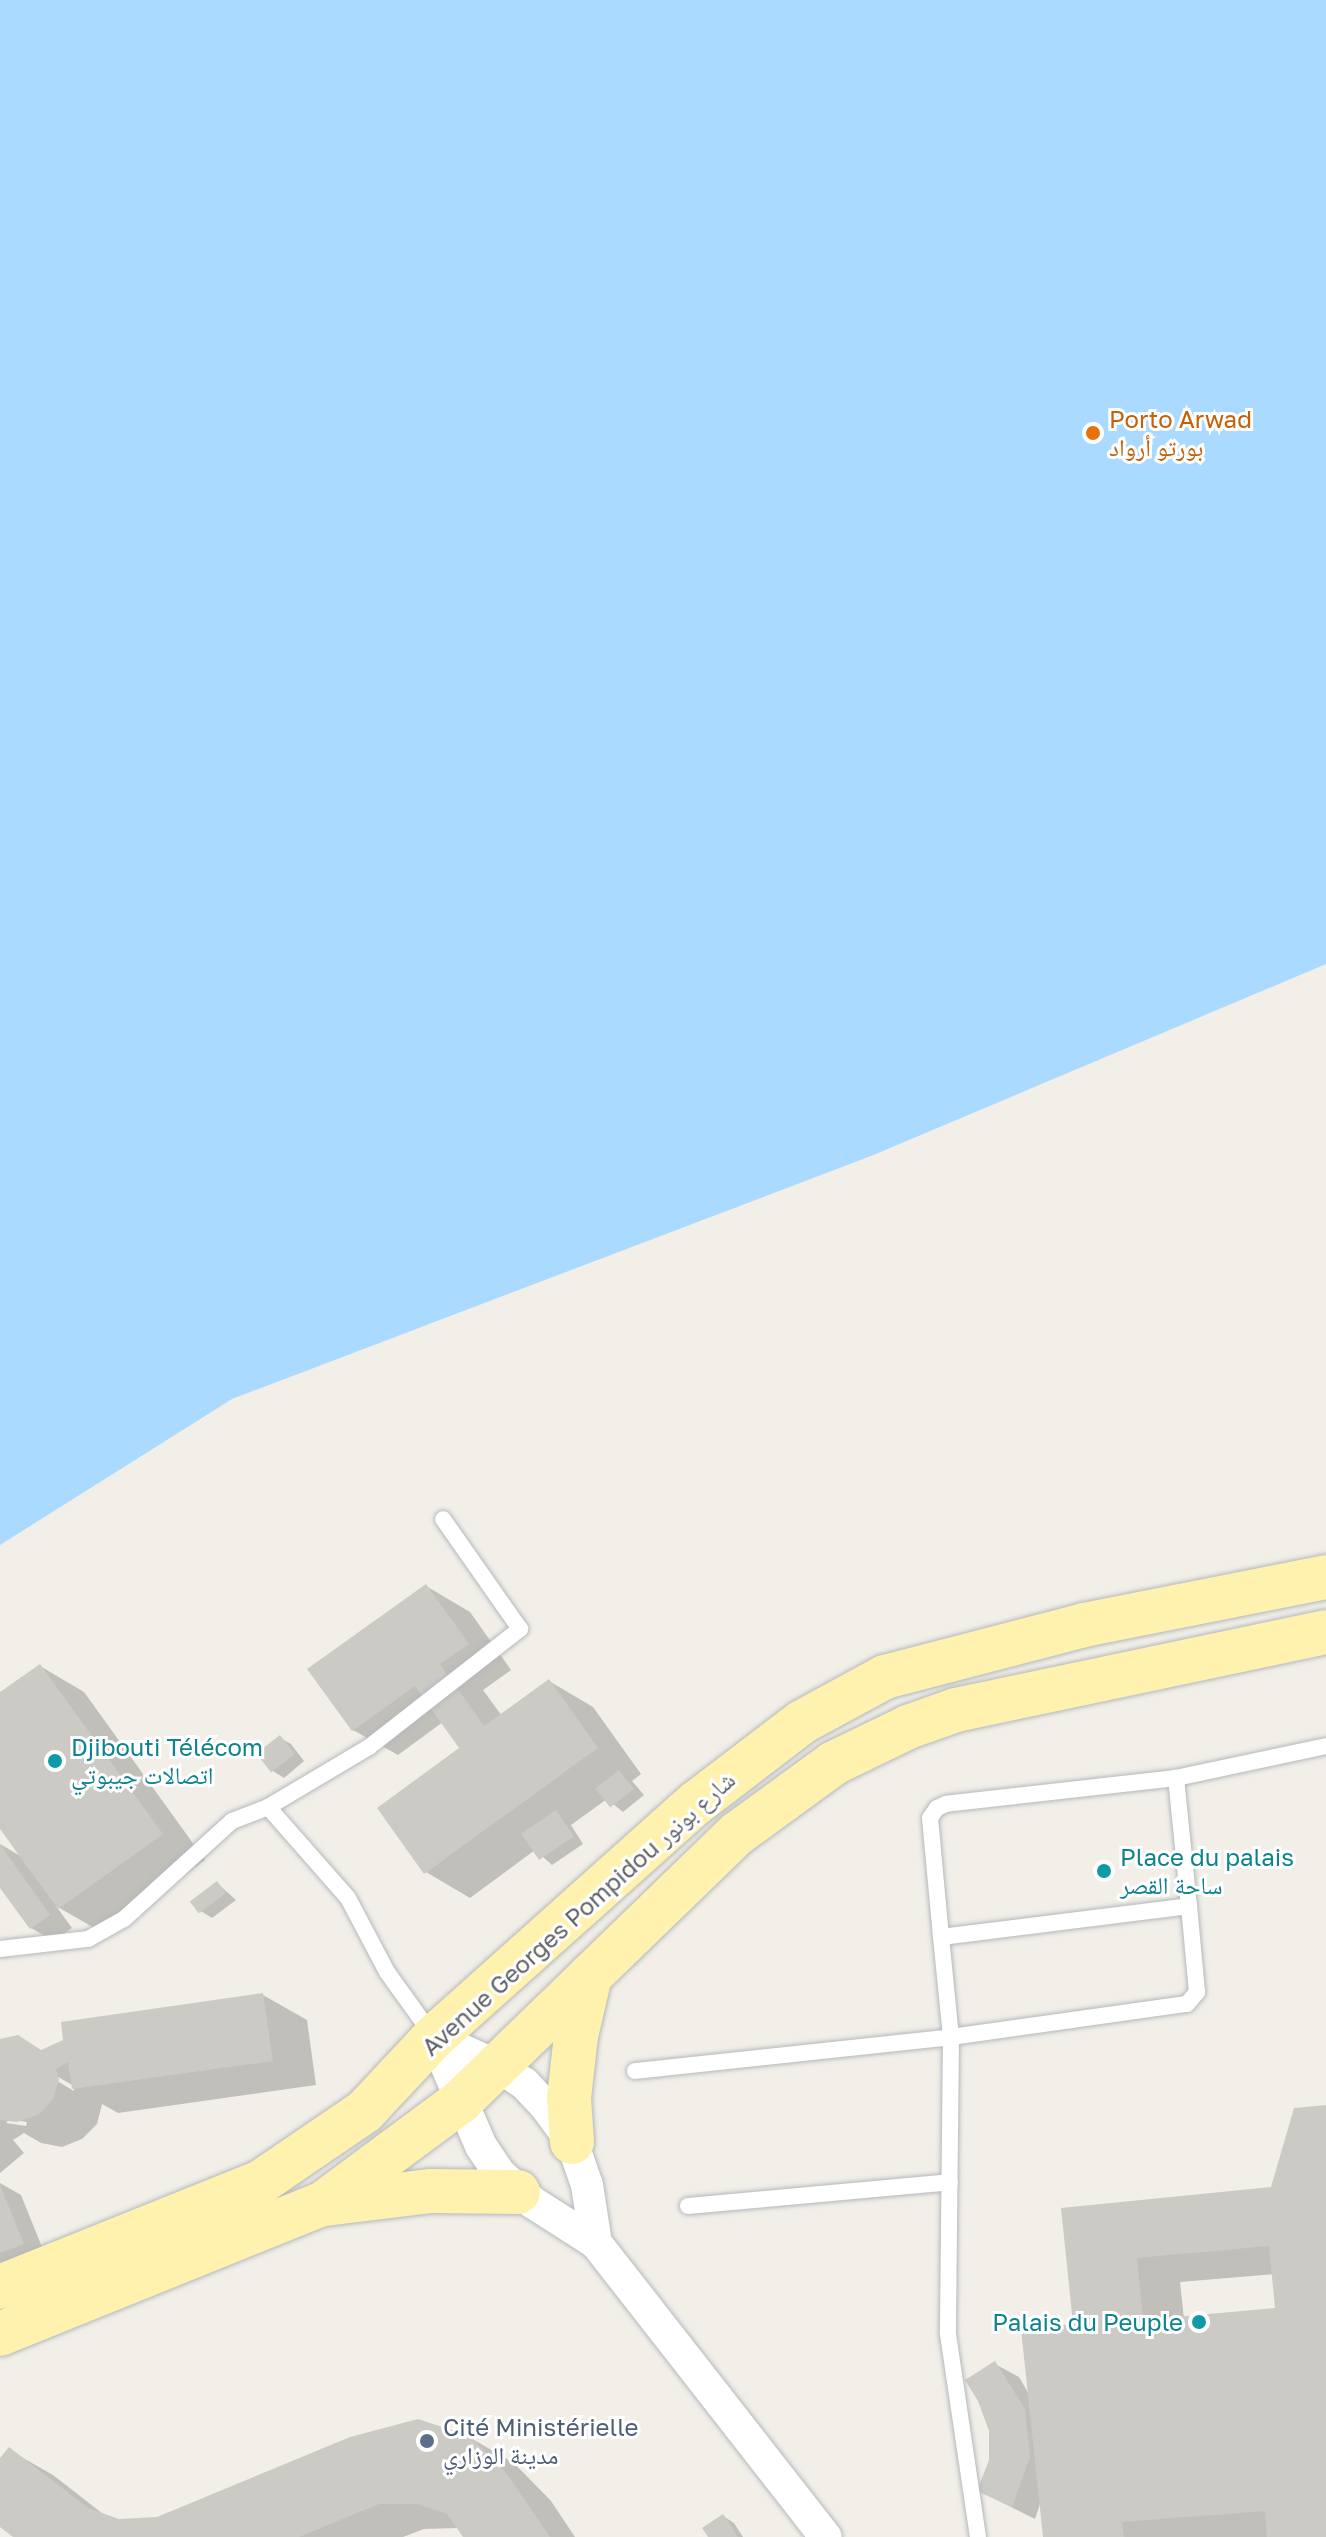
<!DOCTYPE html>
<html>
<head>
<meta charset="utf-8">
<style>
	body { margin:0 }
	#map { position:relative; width:1326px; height:2537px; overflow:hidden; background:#f1efe8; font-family:"Golos Text","Noto Naskh Arabic",sans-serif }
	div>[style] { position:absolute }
	.water>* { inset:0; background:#aadaff }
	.shadow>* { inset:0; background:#0003 }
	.building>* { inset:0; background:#cccac5; transform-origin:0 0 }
	.roads { filter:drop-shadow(0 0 2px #b5b8bc) drop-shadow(0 0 2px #b5b8bc) }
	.service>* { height:16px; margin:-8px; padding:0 8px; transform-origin:8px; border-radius:8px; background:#fff }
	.minor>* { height:32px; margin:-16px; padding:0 16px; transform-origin:16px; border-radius:16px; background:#fff }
	.primary>* { height:44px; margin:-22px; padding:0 22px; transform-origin:22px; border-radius:22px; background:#fff2af }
	.dots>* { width:22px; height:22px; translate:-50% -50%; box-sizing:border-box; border:4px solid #fff; border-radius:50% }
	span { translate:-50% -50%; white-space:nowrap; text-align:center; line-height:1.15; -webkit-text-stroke:6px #fff; paint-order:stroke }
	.food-label { font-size:24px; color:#c56008 }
	.left { translate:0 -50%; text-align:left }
	.culture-label { font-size:24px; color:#0d838f }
	.right { translate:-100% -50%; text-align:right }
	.street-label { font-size:24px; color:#5f6368 }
	.service-label { font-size:24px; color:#4e5e75 }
</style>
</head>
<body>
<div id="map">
	<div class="water">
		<div style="clip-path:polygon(0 0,1326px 0,1326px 964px,871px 1156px,232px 1399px,0 1545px)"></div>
	</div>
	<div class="shadow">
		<div style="clip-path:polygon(426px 1586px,470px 1612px,511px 1670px,483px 1690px,502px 1716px,549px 1681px,593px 1707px,641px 1774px,632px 1781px,644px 1795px,623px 1812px,607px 1799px,571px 1825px,583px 1844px,552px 1865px,535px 1850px,470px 1898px,426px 1872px,462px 1748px,443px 1722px,398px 1755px,353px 1730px)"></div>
		<div style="clip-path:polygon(40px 1666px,84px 1692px,205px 1860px,103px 1933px,56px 1906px,72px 1928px,54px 1941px,31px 1928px,0 1884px,0 1844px,22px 1857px,0 1826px,0 1695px)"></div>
		<div style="clip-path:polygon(280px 1738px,291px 1744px,304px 1761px,284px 1778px,273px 1771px)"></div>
		<div style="clip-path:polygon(217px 1883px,236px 1900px,212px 1918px,201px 1911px)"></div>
		<div style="clip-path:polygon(evenodd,263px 1995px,307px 2020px,316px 2085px,118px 2113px,102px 2104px,97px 2124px,82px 2139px,62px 2147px,41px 2143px,24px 2133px,13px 2140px,24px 2153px,0 2173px,0 2041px,43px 2052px,263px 1995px,51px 2073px,74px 2086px,74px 2091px,49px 2076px,51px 2073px,263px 1995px,10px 2119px,27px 2122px,26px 2126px,6px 2123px,10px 2119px)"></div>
		<div style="clip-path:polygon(evenodd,1326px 2107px,1326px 2537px,1045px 2537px,1041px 2501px,1035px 2519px,979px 2491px,991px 2461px,995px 2364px,1019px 2377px,1030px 2396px,1075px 2325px,1063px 2210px,1273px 2189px,1326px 2107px,1274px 2274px,1278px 2310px,1184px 2319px,1180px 2282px,1274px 2274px)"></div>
		<div style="clip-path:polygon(0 2183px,21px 2195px,46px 2257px,0 2264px)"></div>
		<div style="clip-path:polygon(469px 2437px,514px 2463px,551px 2501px,575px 2537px,465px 2537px,459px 2528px,424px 2529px,403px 2537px,16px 2537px,0 2524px,0 2462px,9px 2450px,53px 2475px,107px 2517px,119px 2521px,157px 2519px)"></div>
		<div style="clip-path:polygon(723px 2516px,734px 2523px,743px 2537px,710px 2537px)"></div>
	</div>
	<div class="building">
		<div style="clip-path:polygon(426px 1584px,469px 1644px,440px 1664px,484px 1726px,549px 1679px,598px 1748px,424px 1874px,377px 1808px,459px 1748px,415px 1686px,352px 1731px,307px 1669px)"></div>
		<div style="clip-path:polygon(40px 1664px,163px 1834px,58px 1909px,0 1829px,0 1692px)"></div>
		<div style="left:280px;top:1735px;width:24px;height:30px;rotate:52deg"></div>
		<div style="left:619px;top:1770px;width:24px;height:30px;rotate:52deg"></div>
		<div style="left:556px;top:1810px;width:32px;height:42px;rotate:56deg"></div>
		<div style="clip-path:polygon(0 1844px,50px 1915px,30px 1929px,0 1888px)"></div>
		<div style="left:217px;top:1881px;width:15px;height:34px;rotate:53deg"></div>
		<div style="clip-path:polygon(263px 1993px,273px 2061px,72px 2089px,68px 2062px,56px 2069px,59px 2080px,53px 2099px,38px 2115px,17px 2122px,0 2120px,0 2039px,18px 2035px,41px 2050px,63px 2040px,61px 2022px)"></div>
		<div style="clip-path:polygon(evenodd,1326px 2105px,1326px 2537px,1267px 2537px,1265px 2511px,1122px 2522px,1124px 2537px,1043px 2537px,1021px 2329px,1073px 2324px,1061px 2208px,1271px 2187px,1294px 2108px,1326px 2105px,1269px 2246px,1275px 2308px,1143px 2320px,1137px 2258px,1269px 2246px)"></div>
		<div style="clip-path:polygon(0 2185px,24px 2244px,0 2253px)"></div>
		<div style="clip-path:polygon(995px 2361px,1025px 2409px,1030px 2457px,1012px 2507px,977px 2491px,989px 2460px,989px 2431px,978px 2401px,965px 2380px)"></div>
		<div style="clip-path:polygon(418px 2419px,470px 2436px,507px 2474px,550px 2537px,463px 2537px,447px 2514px,417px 2504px,379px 2504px,299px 2537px,13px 2537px,0 2527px,0 2458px,9px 2447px,88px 2508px,119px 2519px,157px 2517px,350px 2437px)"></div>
		<div style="clip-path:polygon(723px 2514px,738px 2537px,708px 2537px,702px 2528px)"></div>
	</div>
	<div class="roads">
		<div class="service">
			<div style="left:1176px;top:1778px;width:153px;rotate:-12deg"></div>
			<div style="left:268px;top:1807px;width:117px;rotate:-30.7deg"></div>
			<div style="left:369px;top:1747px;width:192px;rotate:-38deg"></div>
			<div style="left:520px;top:1629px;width:134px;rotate:-125deg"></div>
			<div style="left:941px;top:1937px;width:250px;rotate:-7.1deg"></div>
			<div style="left:1189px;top:1906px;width:129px;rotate:-95.8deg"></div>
			<div style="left:1176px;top:1778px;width:231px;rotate:173.6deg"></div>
			<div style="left:946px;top:1804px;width:10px;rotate:156deg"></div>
			<div style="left:937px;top:1808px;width:12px;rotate:125deg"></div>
			<div style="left:930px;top:1818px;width:120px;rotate:84.7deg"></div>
			<div style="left:941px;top:1937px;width:100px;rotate:84.3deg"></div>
			<div style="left:951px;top:2037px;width:297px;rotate:90.6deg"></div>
			<div style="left:948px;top:2334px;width:205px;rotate:81.6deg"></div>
			<div style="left:0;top:1949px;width:89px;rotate:-6.5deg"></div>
			<div style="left:88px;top:1939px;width:41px;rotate:-29.1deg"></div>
			<div style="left:124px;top:1919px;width:146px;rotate:-42.2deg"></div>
			<div style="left:232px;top:1821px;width:39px;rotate:-21deg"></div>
			<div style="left:268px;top:1807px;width:121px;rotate:48.7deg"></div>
			<div style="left:348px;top:1898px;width:84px;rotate:62.2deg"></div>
			<div style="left:387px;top:1972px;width:79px;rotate:54.3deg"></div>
			<div style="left:635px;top:2071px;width:318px;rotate:-6.1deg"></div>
			<div style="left:951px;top:2037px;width:238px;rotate:-8deg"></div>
			<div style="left:1187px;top:2004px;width:16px;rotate:-50deg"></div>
			<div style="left:1197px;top:1992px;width:86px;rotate:-95.3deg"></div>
			<div style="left:688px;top:2206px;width:263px;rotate:-5.2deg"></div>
		</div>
		<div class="minor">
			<div style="left:434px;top:2037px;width:119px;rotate:66.7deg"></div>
			<div style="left:481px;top:2146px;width:34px;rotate:56deg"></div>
			<div style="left:500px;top:2174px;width:43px;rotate:41.2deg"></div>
			<div style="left:532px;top:2202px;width:76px;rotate:32.6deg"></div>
			<div style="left:596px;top:2243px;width:373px;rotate:52deg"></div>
			<div style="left:434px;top:2037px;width:72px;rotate:24.8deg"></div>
			<div style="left:499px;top:2067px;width:30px;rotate:33deg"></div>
			<div style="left:524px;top:2083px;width:34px;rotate:47deg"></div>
			<div style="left:547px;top:2108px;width:42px;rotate:53.7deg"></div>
			<div style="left:572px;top:2142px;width:46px;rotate:70.8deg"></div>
			<div style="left:587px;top:2185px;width:59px;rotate:81.2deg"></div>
		</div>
		<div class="primary">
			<div style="left:572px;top:2142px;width:44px;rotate:-93.9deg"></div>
			<div style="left:569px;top:2098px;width:62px;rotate:-83.6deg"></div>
			<div style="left:576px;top:2036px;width:62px;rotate:-76.9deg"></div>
			<div style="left:325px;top:2204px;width:107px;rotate:-7deg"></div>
			<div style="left:431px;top:2191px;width:87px;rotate:0.7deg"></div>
			<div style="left:0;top:2287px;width:281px;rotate:-21.9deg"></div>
			<div style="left:261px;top:2182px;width:126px;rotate:-34.3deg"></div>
			<div style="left:365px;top:2111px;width:101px;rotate:-47deg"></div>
			<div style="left:434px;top:2037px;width:351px;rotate:-41.8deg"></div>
			<div style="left:696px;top:1803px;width:133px;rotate:-37.4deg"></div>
			<div style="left:802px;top:1722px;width:94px;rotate:-28.5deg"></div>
			<div style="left:885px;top:1677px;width:206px;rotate:-14.6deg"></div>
			<div style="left:1084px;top:1625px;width:247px;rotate:-11.2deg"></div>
			<div style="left:0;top:2334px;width:347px;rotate:-22deg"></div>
			<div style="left:322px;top:2204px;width:173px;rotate:-36.5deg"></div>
			<div style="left:461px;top:2101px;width:385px;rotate:-44.1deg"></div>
			<div style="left:738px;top:1833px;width:119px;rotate:-36.1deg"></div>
			<div style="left:834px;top:1763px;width:82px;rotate:-25.9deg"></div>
			<div style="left:908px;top:1727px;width:51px;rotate:-19.5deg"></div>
			<div style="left:956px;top:1710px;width:378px;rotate:-11.9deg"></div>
		</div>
	</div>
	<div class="dots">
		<div style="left:1093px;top:433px;background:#e8710a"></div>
		<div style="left:55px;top:1761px;background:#0f9aa8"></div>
		<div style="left:1104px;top:1871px;background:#0f9aa8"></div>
		<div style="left:1199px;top:2322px;background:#0f9aa8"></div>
		<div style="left:427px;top:2441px;background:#5c6f8a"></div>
	</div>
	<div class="food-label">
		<span class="left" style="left:1109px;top:433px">Porto Arwad<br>بورتو أرواد</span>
	</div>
	<div class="culture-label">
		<span class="left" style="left:71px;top:1761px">Djibouti Télécom<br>اتصالات جيبوتي</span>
		<span class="left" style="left:1120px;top:1871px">Place du palais<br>ساحة القصر</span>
		<span class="right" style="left:1183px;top:2322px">Palais du Peuple</span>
	</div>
	<div class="street-label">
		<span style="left:578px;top:1913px;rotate:-42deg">Avenue Georges Pompidou شارع بونور</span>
	</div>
	<div class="service-label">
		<span class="left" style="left:443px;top:2441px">Cité Ministérielle<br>مدينة الوزاري</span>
	</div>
</div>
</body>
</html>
